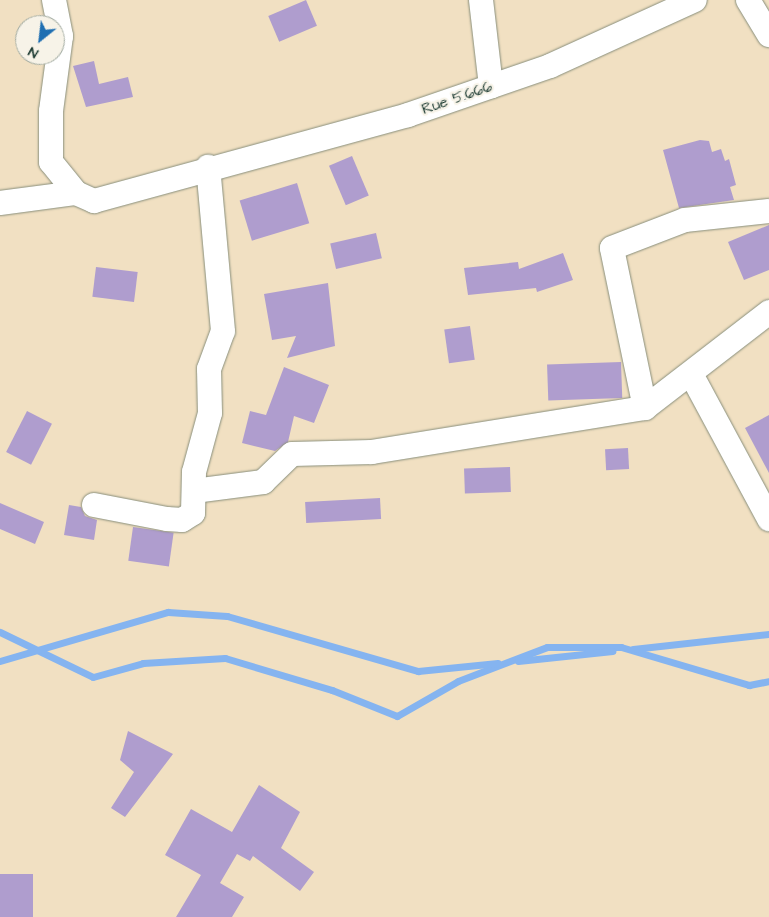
<!DOCTYPE html>
<html>
<head>
<meta charset="utf-8">
<style>
	body { margin:0 }
	#map { position:relative; width:769px; height:917px; overflow:hidden; background:#f1e0c2; font-family:"Architects Daughter",sans-serif }
	div>[style] { position:absolute }
	.stream>* { height:7px; margin:-3.5px; padding:0 3.5px; transform-origin:3.5px; border-radius:3.5px; background:#85b4f0 }
	.building>* { inset:0; background:#af9dce; transform-origin:0 0 }
	.roads { filter:drop-shadow(0 0 1px #888e7b) drop-shadow(0 0 1px #888e7b) }
	.minor>* { height:24px; margin:-12px; padding:0 12px; transform-origin:12px; border-radius:12px; background:#fff }
	span { translate:-50% -50%; white-space:nowrap; text-align:center; line-height:1.15; -webkit-text-stroke:4.5px #f7f3e8; paint-order:stroke }
	.street-label { font-size:15px; color:#1f3d34 }
	.north { position:absolute; left:15px; top:15px; width:50px; height:50px; box-sizing:border-box; background:#f7f3e8; border:1px solid #a1aaa0; border-radius:50%; rotate:209deg; font-size:14px; font-weight:700; line-height:20px; text-align:center; color:#1f3d34 }
	.north::after { content:''; display:block; margin:auto; width:18px; height:22px; background:#1f6fb2; clip-path:polygon(50% 0,100% 100%,50% 72%,0 100%) }
</style>
</head>
<body>
<div id="map">
	<div class="stream">
		<div style="left:0;top:632px;width:103px;rotate:25.8deg"></div>
		<div style="left:93px;top:677px;width:52px;rotate:-15.6deg"></div>
		<div style="left:143px;top:663px;width:82px;rotate:-3.5deg"></div>
		<div style="left:225px;top:658px;width:112px;rotate:16.7deg"></div>
		<div style="left:332px;top:690px;width:70px;rotate:21.8deg"></div>
		<div style="left:397px;top:716px;width:70px;rotate:-29.8deg"></div>
		<div style="left:458px;top:681px;width:95px;rotate:-20.9deg"></div>
		<div style="left:547px;top:647px;width:74px"></div>
		<div style="left:621px;top:647px;width:134px;rotate:16.5deg"></div>
		<div style="left:749px;top:685px;width:20px;rotate:-11deg"></div>
		<div style="left:633px;top:649px;width:137px;rotate:-6.3deg"></div>
		<div style="left:0;top:661px;width:175px;rotate:-16.3deg"></div>
		<div style="left:168px;top:612px;width:59px;rotate:3.9deg"></div>
		<div style="left:227px;top:616px;width:199px;rotate:16.1deg"></div>
		<div style="left:418px;top:671px;width:80px;rotate:-5.7deg"></div>
		<div style="left:518px;top:661px;width:95px;rotate:-6.1deg"></div>
	</div>
	<div class="building">
		<div style="left:306px;top:0;width:28px;height:41px;rotate:67deg"></div>
		<div style="clip-path:polygon(94px 61px,99px 84px,128px 77px,133px 97px,86px 107px,73px 66px)"></div>
		<div style="clip-path:polygon(700px 140px,709px 141px,712px 152px,721px 149px,725px 161px,729px 159px,736px 185px,730px 187px,734px 200px,679px 208px,663px 150px)"></div>
		<div style="left:352px;top:156px;width:43px;height:25px;rotate:67deg"></div>
		<div style="left:297px;top:183px;width:42px;height:60px;rotate:73deg"></div>
		<div style="clip-path:polygon(769px 225px,769px 270px,744px 280px,728px 242px)"></div>
		<div style="left:376px;top:233px;width:26px;height:47px;rotate:77deg"></div>
		<div style="clip-path:polygon(563px 253px,573px 280px,537px 292px,536px 288px,468px 295px,464px 268px,518px 262px,519px 269px)"></div>
		<div style="left:96px;top:267px;width:42px;height:30px;rotate:7deg"></div>
		<div style="clip-path:polygon(328px 283px,335px 346px,287px 358px,296px 336px,272px 340px,264px 294px)"></div>
		<div style="left:470px;top:326px;width:34px;height:26px;rotate:82deg"></div>
		<div style="left:621px;top:362px;width:36px;height:74px;rotate:88deg"></div>
		<div style="clip-path:polygon(284px 367px,329px 385px,314px 423px,294px 416px,288px 442px,275px 451px,242px 443px,250px 411px,266px 415px)"></div>
		<div style="left:27px;top:411px;width:28px;height:46px;rotate:27deg"></div>
		<div style="clip-path:polygon(769px 415px,769px 473px,745px 428px)"></div>
		<div style="left:628px;top:448px;width:21px;height:23px;rotate:87deg"></div>
		<div style="left:510px;top:467px;width:25px;height:46px;rotate:88deg"></div>
		<div style="left:380px;top:498px;width:21px;height:75px;rotate:87deg"></div>
		<div style="clip-path:polygon(0 503px,44px 522px,35px 544px,0 529px)"></div>
		<div style="clip-path:polygon(69px 505px,81px 507px,85px 516px,97px 520px,94px 540px,64px 535px)"></div>
		<div style="left:133px;top:527px;width:41px;height:34px;rotate:8deg"></div>
		<div style="clip-path:polygon(128px 731px,173px 754px,125px 817px,111px 808px,134px 772px,120px 760px)"></div>
		<div style="clip-path:polygon(259px 785px,300px 812px,281px 848px,314px 872px,300px 891px,253px 856px,250px 861px,237px 854px,220px 883px,244px 897px,232px 917px,176px 917px,201px 875px,165px 855px,191px 809px,232px 832px)"></div>
		<div style="left:0;top:874px;width:33px;height:43px"></div>
	</div>
	<div class="roads">
		<div class="minor">
			<div style="left:54px;top:0;width:37px;rotate:79deg"></div>
			<div style="left:61px;top:36px;width:76px;rotate:97.6deg"></div>
			<div style="left:51px;top:111px;width:51px;rotate:90deg"></div>
			<div style="left:51px;top:162px;width:40px;rotate:51deg"></div>
			<div style="left:76px;top:193px;width:20px;rotate:24deg"></div>
			<div style="left:94px;top:201px;width:326px;rotate:-15.3deg"></div>
			<div style="left:408px;top:115px;width:150px;rotate:-19deg"></div>
			<div style="left:550px;top:66px;width:159px;rotate:-24.5deg"></div>
			<div style="left:481px;top:0;width:87px;rotate:83.4deg"></div>
			<div style="left:748px;top:0;width:41px;rotate:59deg"></div>
			<div style="left:0;top:203px;width:77px;rotate:-7.5deg"></div>
			<div style="left:691px;top:374px;width:165px;rotate:61.7deg"></div>
			<div style="left:645px;top:408px;width:163px;rotate:-101.7deg"></div>
			<div style="left:612px;top:248px;width:78px;rotate:-21deg"></div>
			<div style="left:685px;top:220px;width:84px;rotate:-6.1deg"></div>
			<div style="left:194px;top:491px;width:70px;rotate:-7.4deg"></div>
			<div style="left:263px;top:482px;width:40px;rotate:-44deg"></div>
			<div style="left:292px;top:454px;width:80px;rotate:-1.4deg"></div>
			<div style="left:372px;top:452px;width:277px;rotate:-9.2deg"></div>
			<div style="left:645px;top:408px;width:157px;rotate:-37.7deg"></div>
			<div style="left:94px;top:505px;width:74px;rotate:10.9deg"></div>
			<div style="left:167px;top:519px;width:15px;rotate:4deg"></div>
			<div style="left:182px;top:520px;width:13px;rotate:-32deg"></div>
			<div style="left:193px;top:513px;width:41px;rotate:-88.6deg"></div>
			<div style="left:194px;top:472px;width:61px;rotate:-74.8deg"></div>
			<div style="left:210px;top:413px;width:44px;rotate:-91.3deg"></div>
			<div style="left:209px;top:369px;width:40px;rotate:-69.8deg"></div>
			<div style="left:223px;top:331px;width:165px;rotate:-95.2deg"></div>
		</div>
	</div>
	<div class="street-label">
		<span style="left:457px;top:98px;rotate:-19deg">Rue 5.666</span>
	</div>
	<div class="north">N</div>
</div>
</body>
</html>
